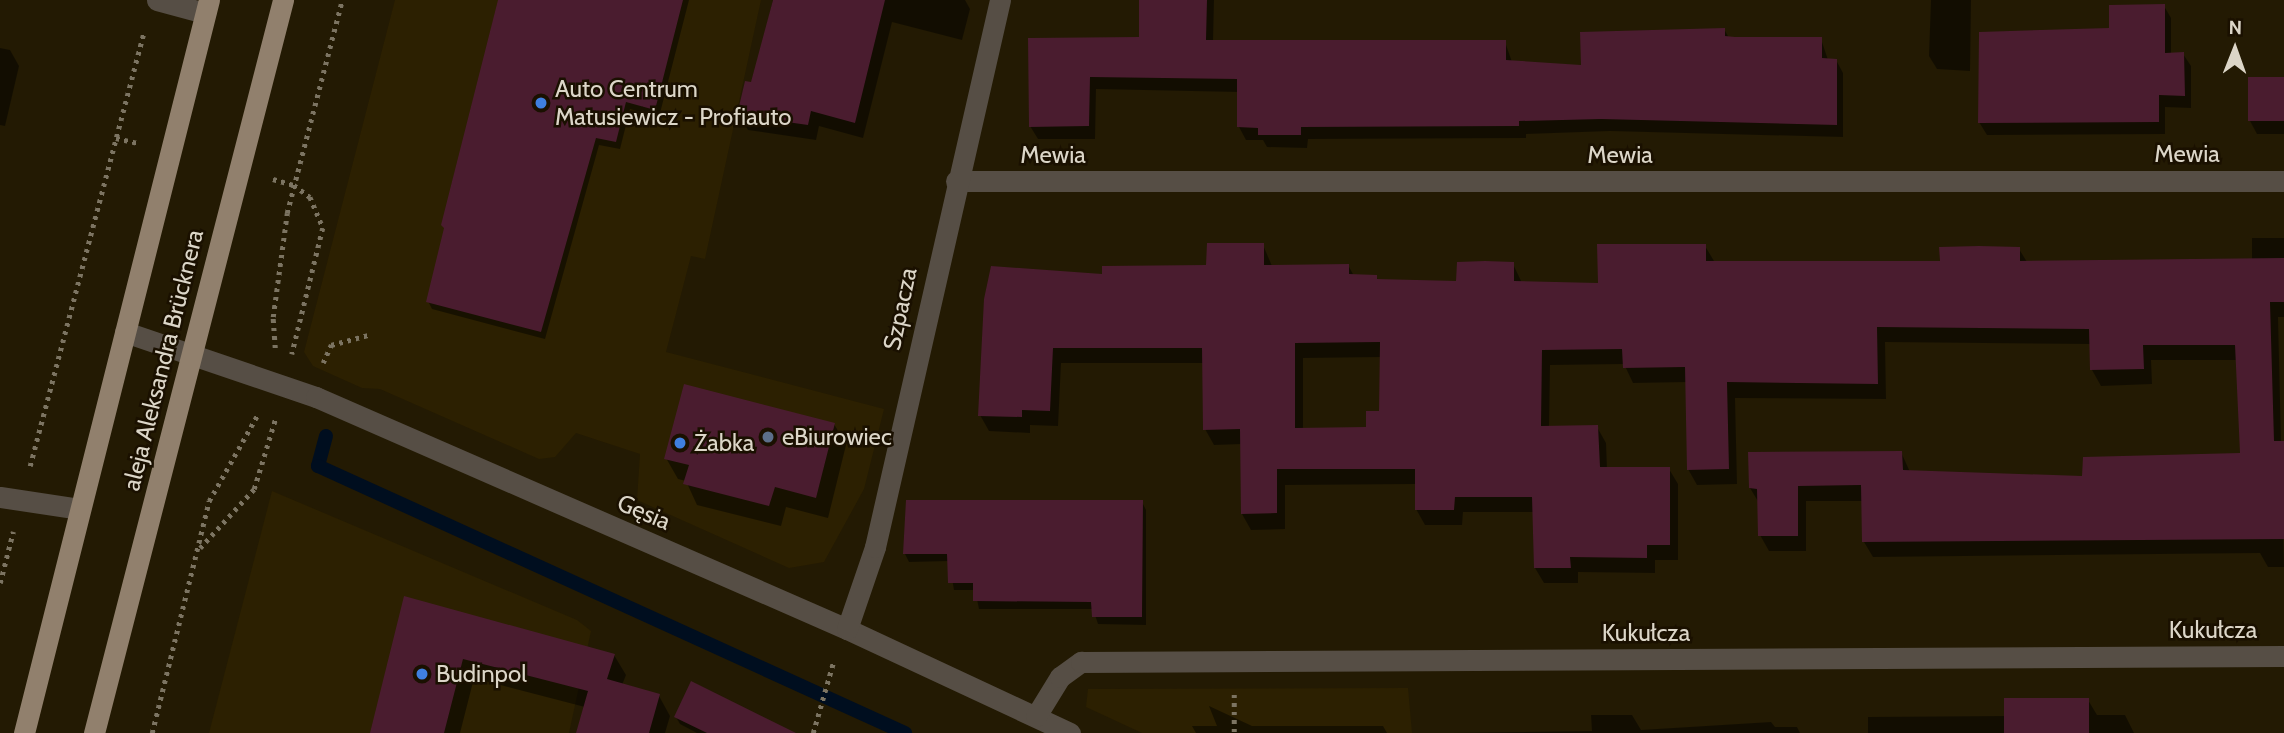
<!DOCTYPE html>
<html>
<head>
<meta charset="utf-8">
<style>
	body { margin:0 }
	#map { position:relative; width:2284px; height:733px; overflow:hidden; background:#231a03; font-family:Cabin,sans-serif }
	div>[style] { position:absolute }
	.built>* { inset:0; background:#2c2001 }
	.shadow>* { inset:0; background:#0007 }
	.stream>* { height:14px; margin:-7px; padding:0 7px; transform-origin:7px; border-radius:7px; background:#000e1f }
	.building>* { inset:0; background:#4a1c2f; transform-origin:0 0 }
	.path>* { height:4.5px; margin-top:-2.25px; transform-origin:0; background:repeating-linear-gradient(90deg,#7c7462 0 3.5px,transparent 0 8.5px) }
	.minor>* { height:21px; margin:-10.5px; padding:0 10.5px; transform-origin:10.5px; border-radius:10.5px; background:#564e45 }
	.major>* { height:21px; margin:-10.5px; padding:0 10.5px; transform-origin:10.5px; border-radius:10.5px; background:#91806d }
	.dots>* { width:19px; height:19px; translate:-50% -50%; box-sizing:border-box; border:4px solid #1a1000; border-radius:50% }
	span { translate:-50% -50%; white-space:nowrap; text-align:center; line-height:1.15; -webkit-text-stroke:5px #1a1000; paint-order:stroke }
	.poi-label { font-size:24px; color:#dcd6c8 }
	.left { translate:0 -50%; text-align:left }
	.street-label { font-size:24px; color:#dcd6c8 }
	.north { position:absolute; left:2200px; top:14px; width:70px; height:70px; -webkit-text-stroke:5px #1a1000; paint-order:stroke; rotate:1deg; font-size:19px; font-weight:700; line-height:28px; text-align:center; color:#dcd6c8 }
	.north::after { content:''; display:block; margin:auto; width:24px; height:32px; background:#dcd6c8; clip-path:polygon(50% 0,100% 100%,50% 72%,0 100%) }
</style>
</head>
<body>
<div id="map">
	<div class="built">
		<div style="clip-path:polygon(395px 0,761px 0,705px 259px,691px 256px,666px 352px,884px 409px,864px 489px,824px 562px,789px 568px,637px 500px,640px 454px,576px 433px,555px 457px,539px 459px,380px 389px,362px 388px,313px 366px,304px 352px)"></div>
		<div style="clip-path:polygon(272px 491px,577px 620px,591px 631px,569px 733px,209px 733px)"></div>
		<div style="clip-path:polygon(1408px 688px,1412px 733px,1142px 733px,1086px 707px,1088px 689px)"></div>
	</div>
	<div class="shadow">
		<div style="clip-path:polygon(500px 0,689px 0,659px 117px,630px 109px,620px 149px,599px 145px,545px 339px,432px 309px,428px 301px)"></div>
		<div style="clip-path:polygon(773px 0,965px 0,970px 9px,962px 40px,892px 22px,863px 138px,819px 126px,816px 140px,748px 130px,739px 115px,753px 84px)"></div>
		<div style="clip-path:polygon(1141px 0,1214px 0,1213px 41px,1505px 42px,1512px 62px,1583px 67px,1724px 29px,1729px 38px,1821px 39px,1828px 60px,1836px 60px,1843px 73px,1843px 137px,1610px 131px,1526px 134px,1526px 138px,1308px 139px,1307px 148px,1267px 147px,1263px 140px,1246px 140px,1239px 127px,1239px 92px,1096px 89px,1095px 139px,1038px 139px,1030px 126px,1030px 40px,1140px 38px)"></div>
		<div style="clip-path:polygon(1931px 0,1971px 0,1970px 71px,1937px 69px,1929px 56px)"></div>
		<div style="clip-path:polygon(2164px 6px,2171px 18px,2171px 54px,2183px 54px,2191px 66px,2191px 108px,2165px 107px,2165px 134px,1987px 135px,1979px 122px,2111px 29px)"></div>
		<div style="clip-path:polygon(0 48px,10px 50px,19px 66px,5px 126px,0 125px)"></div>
		<div style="clip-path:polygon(2250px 79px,2284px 79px,2284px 134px,2257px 134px,2250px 121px)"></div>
		<div style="clip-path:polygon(evenodd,2252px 238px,2284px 238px,2284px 317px,2278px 317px,2284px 567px,2268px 567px,2260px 553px,1873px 557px,1864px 542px,1863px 501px,1806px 501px,1806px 551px,1769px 551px,1760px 535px,1759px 503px,1750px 488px,1901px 452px,1910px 472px,2084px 477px,2242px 455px,2238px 360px,2151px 360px,2152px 384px,2101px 386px,2092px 370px,2091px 344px,1885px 342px,1886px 399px,1735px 398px,1737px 484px,1697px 485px,1688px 469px,1687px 382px,1633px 383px,1624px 364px,1550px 365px,1549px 427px,1597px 427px,1606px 443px,1607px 469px,1669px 469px,1678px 484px,1678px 560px,1655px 560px,1655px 573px,1578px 572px,1578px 583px,1544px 583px,1535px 568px,1534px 512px,1463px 512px,1462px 525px,1425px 525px,1416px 509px,1416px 484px,1285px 485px,1285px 529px,1251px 530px,1242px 514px,1242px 444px,1214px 445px,1205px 429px,1204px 363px,1061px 363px,1058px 426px,1030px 425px,1030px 433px,989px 431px,980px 415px,1104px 276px,1207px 267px,1263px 245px,1272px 266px,1348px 265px,1354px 276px,1376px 277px,1379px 281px,1458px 283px,1513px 264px,1522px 283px,1599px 284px,1705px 246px,1714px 261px,1942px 263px,2019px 249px,2027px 262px,2252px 260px,2252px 238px,1382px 357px,1381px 412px,1368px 429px,1303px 430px,1303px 358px,1382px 357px)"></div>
		<div style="clip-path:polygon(834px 424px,846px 445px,828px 518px,786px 507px,781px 526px,697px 505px,686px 481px,678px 479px,666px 458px)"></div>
		<div style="clip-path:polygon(1142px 502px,1146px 510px,1146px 625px,1098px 624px,1093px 609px,979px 609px,975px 590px,954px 590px,949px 561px,909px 562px,905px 554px)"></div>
		<div style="clip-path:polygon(405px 598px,614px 655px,626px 675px,622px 685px,659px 696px,670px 716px,665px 733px,578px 733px,585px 707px,474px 678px,460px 733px,372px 733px)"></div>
		<div style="clip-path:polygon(2088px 700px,2097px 715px,2125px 715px,2134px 733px,1868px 733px,1868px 717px,2006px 716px)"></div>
		<div style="clip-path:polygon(1209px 706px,1252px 726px,1383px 726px,1387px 733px,1196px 733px,1192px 726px,1217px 726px)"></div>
		<div style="clip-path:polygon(1591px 715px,1632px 715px,1641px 730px,1771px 722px,1775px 727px,1797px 727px,1800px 733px,1452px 733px,1592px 731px)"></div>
		<div style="clip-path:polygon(676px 717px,785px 733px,697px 733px,680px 724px)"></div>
	</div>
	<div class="stream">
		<div style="left:326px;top:436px;width:31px;rotate:105deg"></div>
		<div style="left:318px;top:466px;width:645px;rotate:24.46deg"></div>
	</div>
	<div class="building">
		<div style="clip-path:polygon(498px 0,683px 0,655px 110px,626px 102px,616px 142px,596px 138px,541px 332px,426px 302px,444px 228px,441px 225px)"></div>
		<div style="clip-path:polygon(773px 0,885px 0,855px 123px,811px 111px,808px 125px,737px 115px,745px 81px,751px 82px)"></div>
		<div style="clip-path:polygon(1139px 0,1207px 0,1206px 40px,1506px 40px,1506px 60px,1581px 65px,1580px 32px,1725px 28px,1725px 36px,1735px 37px,1822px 37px,1822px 58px,1837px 59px,1837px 125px,1601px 119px,1519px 121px,1519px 126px,1301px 127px,1301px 135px,1258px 135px,1258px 128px,1237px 127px,1237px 79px,1090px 77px,1089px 126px,1029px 127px,1028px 38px,1139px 37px)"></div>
		<div style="clip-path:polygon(2165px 4px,2165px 53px,2184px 52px,2185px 96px,2159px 95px,2159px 122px,1978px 123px,1979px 32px,2109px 28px,2109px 5px)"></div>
		<div style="left:2248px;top:77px;width:36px;height:44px"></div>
		<div style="clip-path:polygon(evenodd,1207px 243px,1264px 243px,1264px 265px,1349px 264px,1349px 274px,1377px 275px,1377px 279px,1456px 281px,1457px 262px,1485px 261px,1514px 262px,1514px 281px,1598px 283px,1597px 244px,1706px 244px,1706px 261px,1940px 261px,1939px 247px,1979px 246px,2020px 247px,2020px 261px,2284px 258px,2284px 302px,2270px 302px,2274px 441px,2284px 441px,2284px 539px,1862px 542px,1861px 485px,1798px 486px,1798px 536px,1758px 536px,1757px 489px,1749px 488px,1748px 452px,1902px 451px,1903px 470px,2082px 476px,2083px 457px,2240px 453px,2235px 345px,2143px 345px,2144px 369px,2090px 370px,2089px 329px,1877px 327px,1878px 384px,1727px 382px,1729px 469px,1687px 470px,1685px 367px,1623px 368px,1622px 349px,1542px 350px,1541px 426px,1598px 425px,1600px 467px,1670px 467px,1670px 545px,1647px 545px,1647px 558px,1570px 557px,1571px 568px,1534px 568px,1532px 497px,1455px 497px,1454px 510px,1415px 510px,1415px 469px,1277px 469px,1277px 513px,1241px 514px,1240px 429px,1203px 430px,1202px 348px,1053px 348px,1050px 411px,1022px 410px,1022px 417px,978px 416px,984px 299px,991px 266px,1102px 274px,1102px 266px,1206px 265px,1207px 243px,1380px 342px,1379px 411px,1366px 411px,1366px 427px,1295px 428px,1295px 343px,1380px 342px)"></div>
		<div style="clip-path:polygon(684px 384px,835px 423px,816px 498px,775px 487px,769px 506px,683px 484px,689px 465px,664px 459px)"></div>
		<div style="clip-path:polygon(906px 500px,1143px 500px,1142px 617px,1092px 617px,1091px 602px,973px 601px,973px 583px,948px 583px,947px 554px,903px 554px)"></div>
		<div style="clip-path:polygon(404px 596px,615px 654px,607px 679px,660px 694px,649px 733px,576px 733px,588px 691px,463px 659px,444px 733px,370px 733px)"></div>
		<div style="clip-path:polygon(691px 681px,796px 733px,707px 733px,674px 717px)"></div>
		<div style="left:2004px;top:698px;width:85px;height:35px"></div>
	</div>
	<div class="path">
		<div style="left:116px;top:138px;width:23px;rotate:13deg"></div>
		<div style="left:273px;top:179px;width:22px;rotate:16deg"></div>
		<div style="left:294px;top:185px;width:20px;rotate:37deg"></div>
		<div style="left:310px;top:197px;width:34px;rotate:67deg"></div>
		<div style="left:323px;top:228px;width:130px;rotate:103.8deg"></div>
		<div style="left:275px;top:348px;width:31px;rotate:-94deg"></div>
		<div style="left:273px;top:317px;width:105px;rotate:-82.3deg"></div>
		<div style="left:287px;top:213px;width:220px;rotate:-75.5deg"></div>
		<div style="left:323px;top:363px;width:20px;rotate:-66deg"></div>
		<div style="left:331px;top:345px;width:38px;rotate:-15deg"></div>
		<div style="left:30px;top:466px;width:450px;rotate:-75.3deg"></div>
		<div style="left:200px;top:548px;width:80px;rotate:-47.5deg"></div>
		<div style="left:254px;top:489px;width:72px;rotate:-73.1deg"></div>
		<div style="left:0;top:583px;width:53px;rotate:-75.7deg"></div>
		<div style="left:1234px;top:732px;width:38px;rotate:-90deg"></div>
		<div style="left:152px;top:733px;width:239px;rotate:-76.2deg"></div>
		<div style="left:209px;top:501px;width:100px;rotate:-60.6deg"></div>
		<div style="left:813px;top:733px;width:76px;rotate:-74deg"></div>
	</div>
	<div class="minor">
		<div style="left:157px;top:0;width:50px;rotate:15.2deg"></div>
		<div style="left:956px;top:181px;width:1328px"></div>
		<div style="left:125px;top:332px;width:202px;rotate:18.8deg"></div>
		<div style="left:316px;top:397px;width:579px;rotate:23.6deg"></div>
		<div style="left:847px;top:629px;width:246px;rotate:25deg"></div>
		<div style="left:0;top:497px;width:80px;rotate:8.6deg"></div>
		<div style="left:847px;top:629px;width:87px;rotate:-71.1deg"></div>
		<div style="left:875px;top:547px;width:561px;rotate:-77.13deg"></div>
		<div style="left:1036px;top:716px;width:46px;rotate:-58.4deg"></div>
		<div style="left:1060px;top:677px;width:26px;rotate:-36deg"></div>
		<div style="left:1081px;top:662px;width:1203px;rotate:-0.29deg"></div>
	</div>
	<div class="major">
		<div style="left:24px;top:733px;width:756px;rotate:-75.84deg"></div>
		<div style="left:94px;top:733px;width:757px;rotate:-75.54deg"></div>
	</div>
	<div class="dots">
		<div style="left:541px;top:103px;background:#3f7fe0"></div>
		<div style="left:768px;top:437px;background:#5c6f8a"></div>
		<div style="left:680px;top:443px;background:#3f7fe0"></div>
		<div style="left:422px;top:674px;background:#3f7fe0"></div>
	</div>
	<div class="poi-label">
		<span class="left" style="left:555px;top:103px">Auto Centrum<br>Matusiewicz - Profiauto</span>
		<span class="left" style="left:782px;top:437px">eBiurowiec</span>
		<span class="left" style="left:694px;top:443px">Żabka</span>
		<span class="left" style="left:436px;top:674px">Budinpol</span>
	</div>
	<div class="street-label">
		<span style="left:2187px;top:154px">Mewia</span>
		<span style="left:1053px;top:155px">Mewia</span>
		<span style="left:1620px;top:155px">Mewia</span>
		<span style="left:900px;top:309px;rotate:-78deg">Szpacza</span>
		<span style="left:163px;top:360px;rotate:-76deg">aleja Aleksandra Brücknera</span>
		<span style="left:644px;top:512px;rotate:23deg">Gęsia</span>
		<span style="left:2213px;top:630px">Kukułcza</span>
		<span style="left:1646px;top:633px">Kukułcza</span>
	</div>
	<div class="north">N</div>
</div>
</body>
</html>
